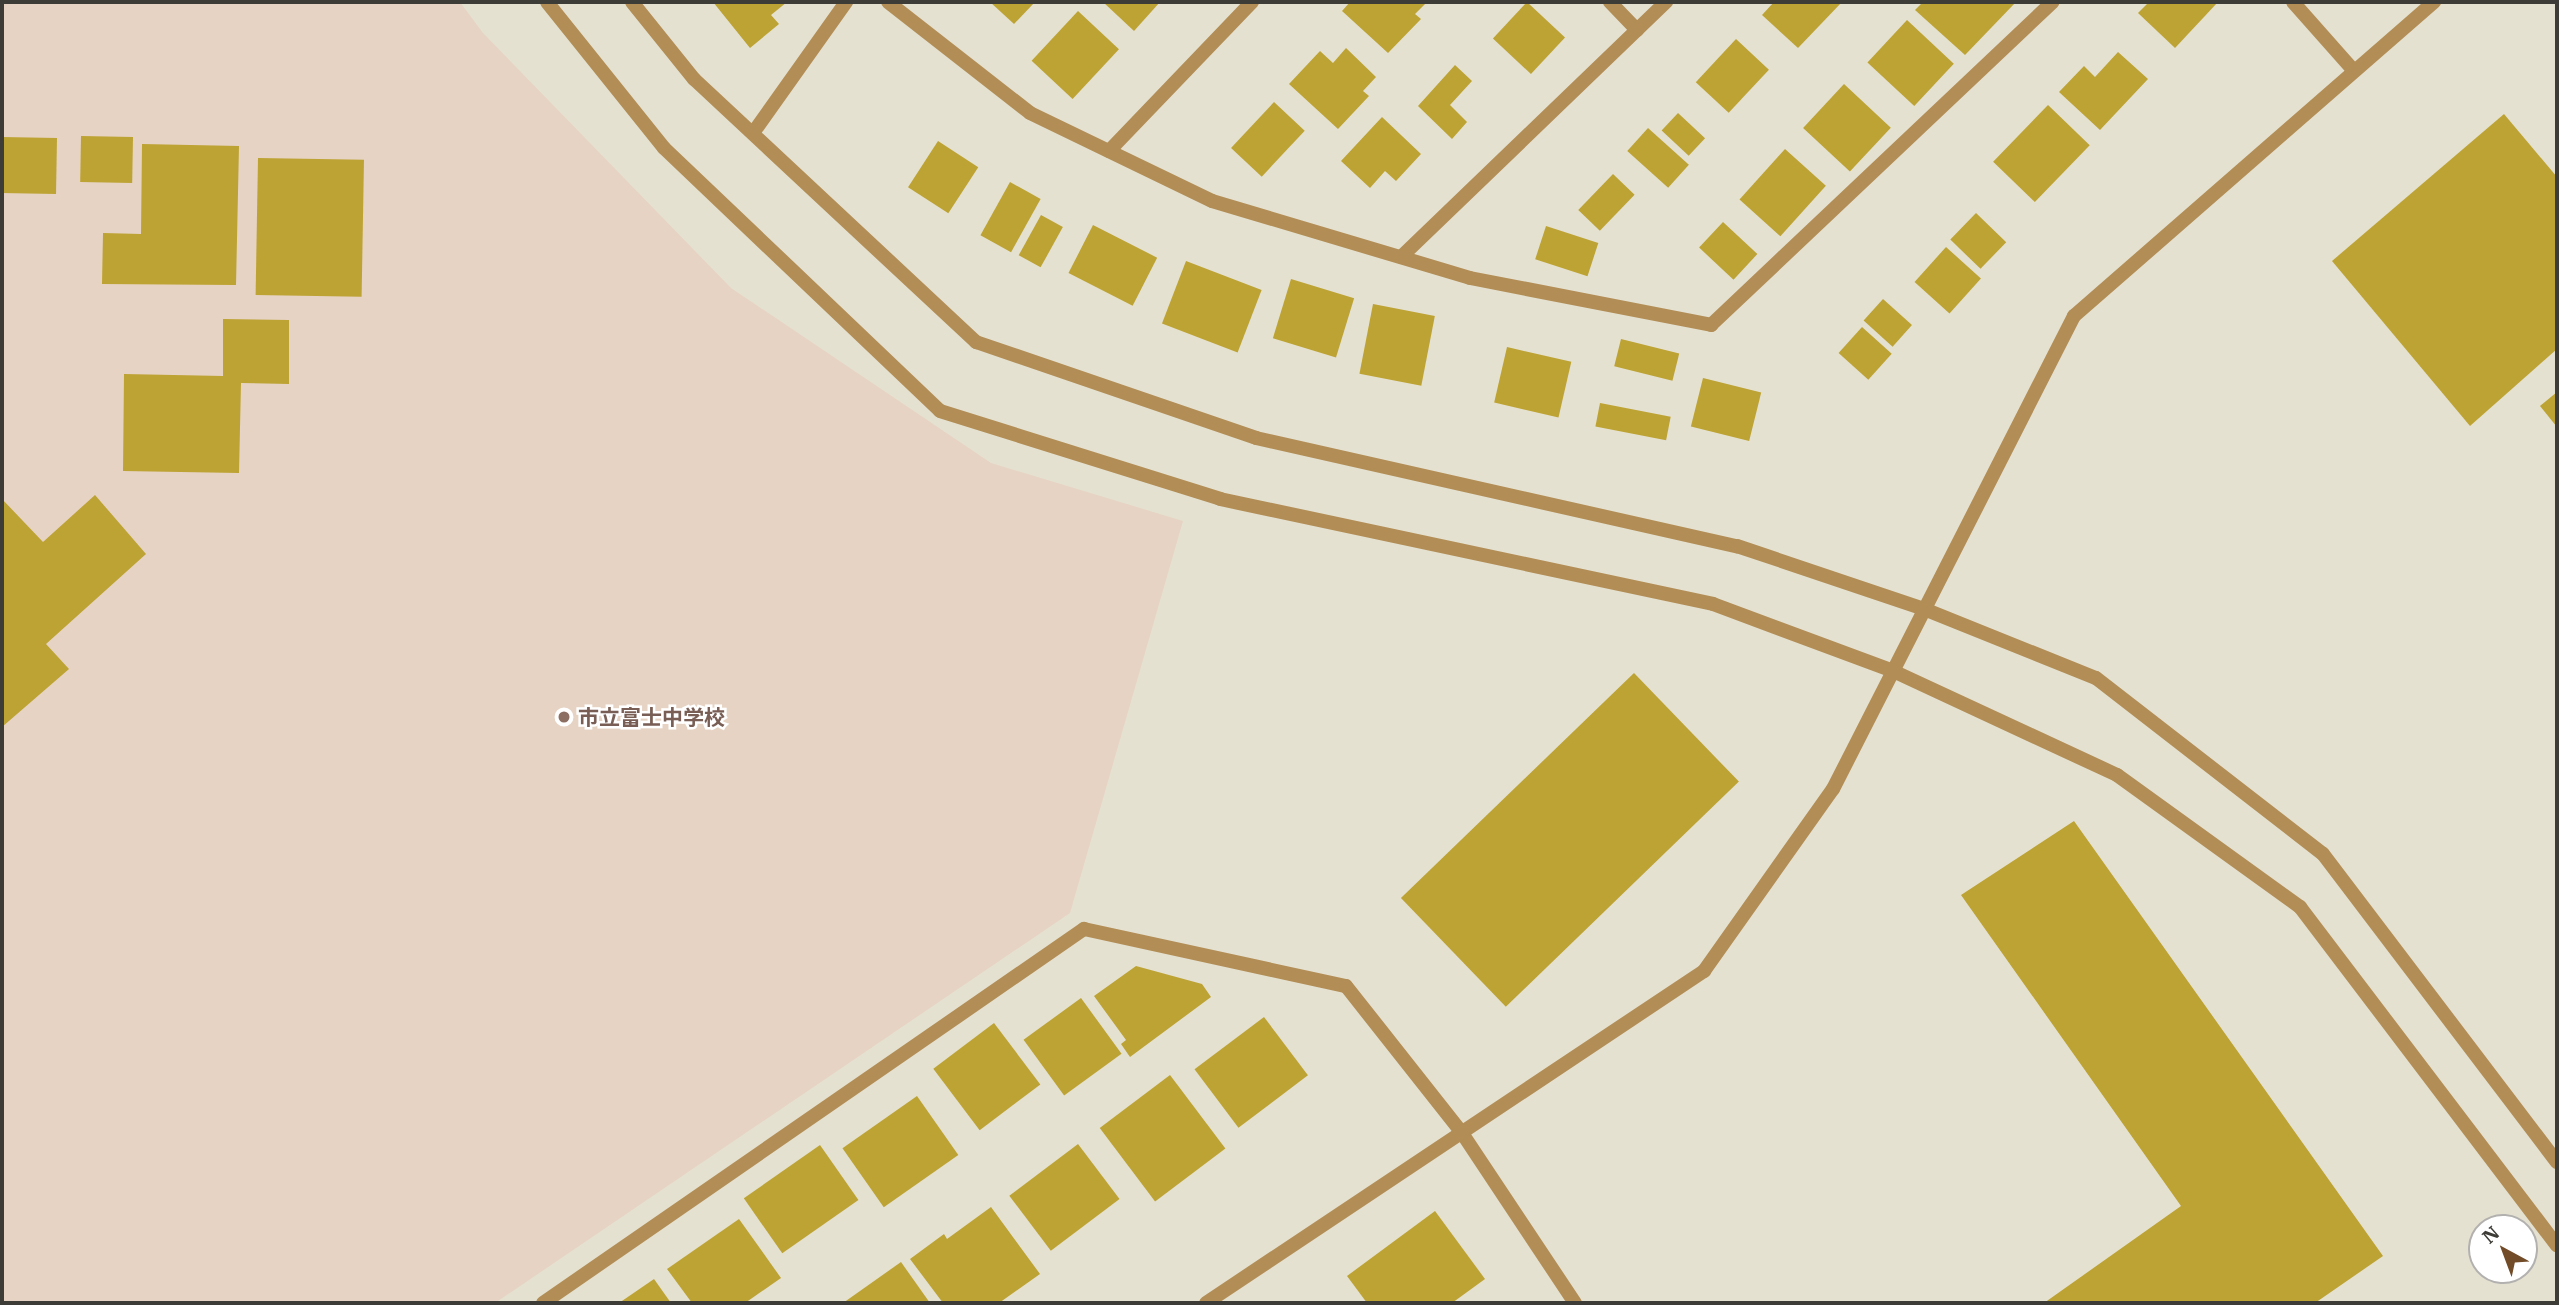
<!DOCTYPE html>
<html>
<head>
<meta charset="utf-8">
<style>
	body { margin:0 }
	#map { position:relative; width:2559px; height:1305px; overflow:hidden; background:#e5e1d1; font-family:"IBM Plex Serif","Noto Sans JP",serif }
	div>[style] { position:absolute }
	.education>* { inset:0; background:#e6d3c3 }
	.building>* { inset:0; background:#bda333; transform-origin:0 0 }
	.minor>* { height:14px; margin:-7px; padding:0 7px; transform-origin:7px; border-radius:7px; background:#b28e56 }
	.tertiary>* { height:14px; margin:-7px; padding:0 7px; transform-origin:7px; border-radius:7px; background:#b28e56 }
	.dots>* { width:19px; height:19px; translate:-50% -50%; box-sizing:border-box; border:4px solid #fff; border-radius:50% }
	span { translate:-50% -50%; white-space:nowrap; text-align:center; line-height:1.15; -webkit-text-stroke:5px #fff; paint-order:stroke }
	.education-label { font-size:21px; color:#785e54; font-weight:700 }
	.left { translate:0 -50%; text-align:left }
	.frame { position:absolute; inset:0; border:4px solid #3e3c36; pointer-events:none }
	.north { position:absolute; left:2468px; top:1214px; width:70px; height:70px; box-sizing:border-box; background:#fff; border:2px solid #b2b1af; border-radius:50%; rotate:319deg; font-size:19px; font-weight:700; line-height:28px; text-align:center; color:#3e3c36 }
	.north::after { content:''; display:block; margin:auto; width:24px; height:32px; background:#724c28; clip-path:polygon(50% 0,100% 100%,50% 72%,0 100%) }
</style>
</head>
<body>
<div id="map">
	<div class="education">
		<div style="clip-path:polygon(2px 2px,460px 2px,483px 33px,731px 288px,991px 463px,1183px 521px,1070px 913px,495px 1303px,2px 1303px)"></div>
	</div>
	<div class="building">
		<div style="clip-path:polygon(713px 2px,787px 2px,771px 15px,779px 24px,750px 48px)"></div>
		<div style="clip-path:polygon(990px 2px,1035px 2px,1014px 24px)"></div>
		<div style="clip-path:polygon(1103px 2px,1160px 2px,1134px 31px)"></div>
		<div style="clip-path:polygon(1350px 2px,1427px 2px,1415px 14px,1421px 19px,1388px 53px,1342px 11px)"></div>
		<div style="left:1527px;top:2px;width:52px;height:50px;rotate:43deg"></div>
		<div style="clip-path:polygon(1774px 2px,1842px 2px,1798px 48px,1762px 15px)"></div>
		<div style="clip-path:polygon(1923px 2px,2016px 2px,1965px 55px,1915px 10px)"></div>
		<div style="clip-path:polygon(2149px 2px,2218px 2px,2175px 48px,2138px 13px)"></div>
		<div style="left:1078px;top:11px;width:56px;height:68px;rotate:43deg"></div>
		<div style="left:1907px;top:20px;width:64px;height:58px;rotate:43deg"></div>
		<div style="left:1736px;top:39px;width:45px;height:59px;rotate:43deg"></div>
		<div style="clip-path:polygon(1346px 48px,1376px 77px,1363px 91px,1369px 96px,1338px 129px,1289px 84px,1320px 51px,1333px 63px)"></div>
		<div style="clip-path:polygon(2118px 52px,2148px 79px,2100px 130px,2059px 92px,2084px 66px,2095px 77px)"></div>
		<div style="clip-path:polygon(1455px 65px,1472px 81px,1450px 105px,1467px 122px,1452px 139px,1418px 106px)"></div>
		<div style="left:1844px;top:84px;width:64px;height:60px;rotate:43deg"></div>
		<div style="left:1274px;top:102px;width:42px;height:63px;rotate:43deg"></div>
		<div style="left:2048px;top:105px;width:58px;height:79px;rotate:44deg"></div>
		<div style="left:1678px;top:113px;width:37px;height:24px;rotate:43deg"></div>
		<div style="clip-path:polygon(2504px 114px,2557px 177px,2557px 349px,2470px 426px,2332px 261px)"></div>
		<div style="clip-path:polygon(1382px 117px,1421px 154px,1396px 181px,1385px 171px,1370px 188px,1341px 161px)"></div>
		<div style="left:1648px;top:128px;width:55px;height:31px;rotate:42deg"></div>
		<div style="left:81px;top:136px;width:52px;height:46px;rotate:1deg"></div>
		<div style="left:2px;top:137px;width:55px;height:56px;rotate:1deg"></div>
		<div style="left:938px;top:141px;width:48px;height:55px;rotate:33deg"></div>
		<div style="clip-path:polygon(142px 144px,239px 146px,236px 285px,102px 284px,103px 233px,141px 234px)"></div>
		<div style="left:1785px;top:149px;width:55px;height:68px;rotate:42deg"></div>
		<div style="left:258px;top:158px;width:106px;height:137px;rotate:1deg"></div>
		<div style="left:1613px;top:174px;width:30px;height:50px;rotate:44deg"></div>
		<div style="left:1010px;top:182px;width:35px;height:61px;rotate:29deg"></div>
		<div style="left:1976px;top:213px;width:42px;height:37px;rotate:44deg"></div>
		<div style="left:1041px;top:215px;width:25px;height:46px;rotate:29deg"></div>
		<div style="left:1723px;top:222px;width:47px;height:35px;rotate:43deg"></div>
		<div style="left:1093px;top:225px;width:72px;height:54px;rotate:27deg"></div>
		<div style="left:1546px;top:226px;width:55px;height:35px;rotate:18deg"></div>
		<div style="left:1946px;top:247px;width:47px;height:47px;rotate:42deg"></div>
		<div style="left:1186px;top:261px;width:81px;height:67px;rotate:21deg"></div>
		<div style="left:1291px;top:279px;width:66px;height:62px;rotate:17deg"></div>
		<div style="left:1883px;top:299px;width:39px;height:29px;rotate:42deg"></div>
		<div style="left:1373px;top:304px;width:63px;height:71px;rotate:11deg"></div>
		<div style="clip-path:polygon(223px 319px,289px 320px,289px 384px,241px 383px,239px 473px,123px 471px,124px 374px,223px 376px)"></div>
		<div style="left:1862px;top:327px;width:40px;height:35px;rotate:42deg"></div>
		<div style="left:1621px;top:339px;width:60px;height:28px;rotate:14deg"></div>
		<div style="left:1507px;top:347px;width:66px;height:57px;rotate:13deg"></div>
		<div style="left:1703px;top:378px;width:60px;height:50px;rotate:14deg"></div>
		<div style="clip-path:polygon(2557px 392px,2557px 427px,2540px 406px)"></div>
		<div style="left:1600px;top:403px;width:72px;height:24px;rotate:11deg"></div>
		<div style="clip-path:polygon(95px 495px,146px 554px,46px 644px,69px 669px,2px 727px,2px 499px,43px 542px)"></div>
		<div style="left:1634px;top:673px;width:151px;height:324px;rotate:46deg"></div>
		<div style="clip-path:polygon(2074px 821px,2383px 1256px,2315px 1303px,2044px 1303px,2181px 1206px,1961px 895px)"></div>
		<div style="clip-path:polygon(1136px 966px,1202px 984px,1211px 997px,1130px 1057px,1121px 1044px,1126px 1040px,1094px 996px)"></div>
		<div style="left:1081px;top:998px;width:69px;height:71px;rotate:54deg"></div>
		<div style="left:1264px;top:1017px;width:73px;height:87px;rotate:53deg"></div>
		<div style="left:994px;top:1023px;width:77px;height:76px;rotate:53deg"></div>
		<div style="left:1170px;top:1075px;width:92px;height:88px;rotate:53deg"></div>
		<div style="left:917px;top:1096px;width:72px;height:91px;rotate:55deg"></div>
		<div style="left:1078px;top:1144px;width:69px;height:86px;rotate:53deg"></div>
		<div style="left:820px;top:1145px;width:67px;height:93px;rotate:55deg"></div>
		<div style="clip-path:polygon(991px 1207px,1040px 1274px,999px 1303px,943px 1303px,910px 1259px,944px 1234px,947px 1239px)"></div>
		<div style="clip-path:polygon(1435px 1211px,1485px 1279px,1452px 1303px,1367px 1303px,1347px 1276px)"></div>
		<div style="clip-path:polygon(739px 1219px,781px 1278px,745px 1303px,692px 1303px,667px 1269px)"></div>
		<div style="clip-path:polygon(901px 1262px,930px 1303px,843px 1303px)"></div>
		<div style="clip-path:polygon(654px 1279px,671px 1303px,619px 1303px)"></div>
	</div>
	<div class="minor">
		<div style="left:888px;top:2px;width:180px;rotate:38deg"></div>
		<div style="left:1030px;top:113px;width:202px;rotate:25.8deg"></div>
		<div style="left:1212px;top:201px;width:269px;rotate:16.6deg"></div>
		<div style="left:1470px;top:278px;width:246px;rotate:11deg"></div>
		<div style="left:1711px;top:325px;width:470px;rotate:-43.4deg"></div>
		<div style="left:1610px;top:2px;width:39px;rotate:46deg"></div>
		<div style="left:2293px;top:2px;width:92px;rotate:48.5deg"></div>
		<div style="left:753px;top:133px;width:161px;rotate:-54.6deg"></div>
		<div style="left:1109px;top:151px;width:207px;rotate:-46.2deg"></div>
		<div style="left:1401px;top:257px;width:368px;rotate:-43.9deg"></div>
		<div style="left:543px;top:1303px;width:658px;rotate:-34.66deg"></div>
		<div style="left:1084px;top:929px;width:268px;rotate:12.3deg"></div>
		<div style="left:1346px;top:986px;width:187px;rotate:51.7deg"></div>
		<div style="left:1462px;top:1133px;width:204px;rotate:56.4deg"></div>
	</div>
	<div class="tertiary">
		<div style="left:547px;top:2px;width:187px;rotate:51.3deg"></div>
		<div style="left:664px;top:148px;width:381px;rotate:43.6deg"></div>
		<div style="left:940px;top:411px;width:294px;rotate:17.4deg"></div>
		<div style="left:1220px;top:499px;width:504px;rotate:12.02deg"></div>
		<div style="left:1713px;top:604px;width:192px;rotate:20.4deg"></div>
		<div style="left:1893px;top:671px;width:247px;rotate:24.9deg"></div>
		<div style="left:2117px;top:775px;width:226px;rotate:35.8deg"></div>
		<div style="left:2300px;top:907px;width:425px;rotate:52.8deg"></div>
		<div style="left:632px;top:2px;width:99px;rotate:51.2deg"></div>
		<div style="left:694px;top:79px;width:386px;rotate:43deg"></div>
		<div style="left:976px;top:342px;width:296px;rotate:18.9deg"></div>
		<div style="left:1256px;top:438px;width:493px;rotate:12.7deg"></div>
		<div style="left:1737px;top:546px;width:197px;rotate:18.6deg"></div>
		<div style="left:1924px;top:609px;width:185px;rotate:21.9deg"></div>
		<div style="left:2096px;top:678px;width:287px;rotate:37.8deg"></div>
		<div style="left:2323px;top:854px;width:387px;rotate:52.8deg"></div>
		<div style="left:1206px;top:1303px;width:599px;rotate:-33.69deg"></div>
		<div style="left:1704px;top:971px;width:223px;rotate:-54.7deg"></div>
		<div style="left:1833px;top:789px;width:531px;rotate:-63deg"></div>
		<div style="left:2074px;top:316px;width:478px;rotate:-41.1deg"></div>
	</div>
	<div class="dots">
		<div style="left:564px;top:717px;background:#8d6e63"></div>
	</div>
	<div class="education-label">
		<span class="left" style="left:578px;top:717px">市立富士中学校</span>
	</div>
	<div class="frame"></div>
	<div class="north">N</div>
</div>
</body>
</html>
